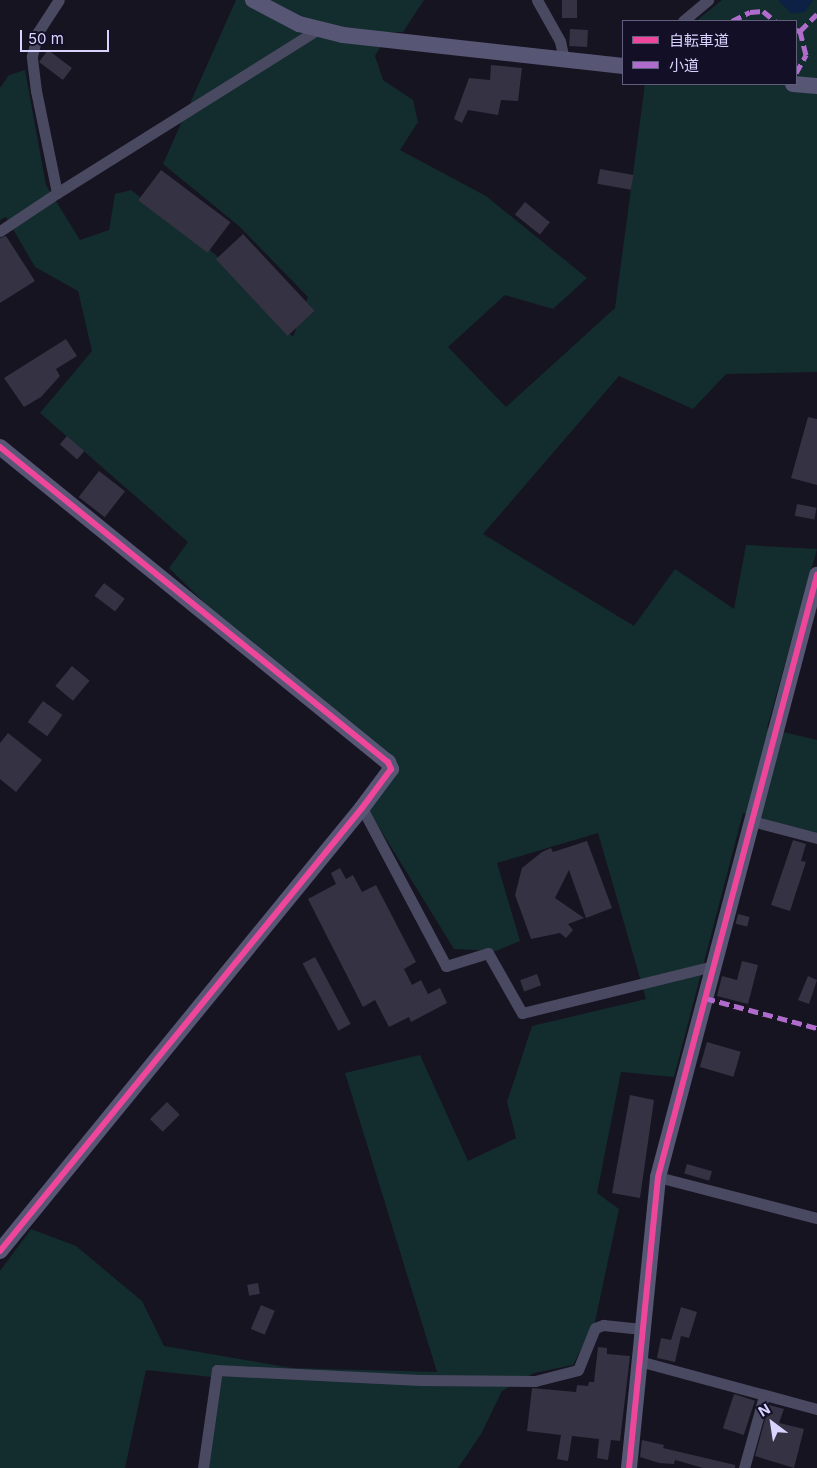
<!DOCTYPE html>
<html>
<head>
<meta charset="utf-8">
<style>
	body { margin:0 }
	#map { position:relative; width:817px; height:1468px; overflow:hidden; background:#161421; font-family:Inter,"Noto Sans JP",sans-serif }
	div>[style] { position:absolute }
	.green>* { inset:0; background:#132c2d }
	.water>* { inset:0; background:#0d2144 }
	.building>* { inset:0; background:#343243; transform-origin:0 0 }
	.street>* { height:11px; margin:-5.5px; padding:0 5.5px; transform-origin:5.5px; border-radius:5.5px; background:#4a4962 }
	.secondary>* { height:16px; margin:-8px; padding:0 8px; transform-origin:8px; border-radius:8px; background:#575674 }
	.quiet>* { height:5px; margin-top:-2.5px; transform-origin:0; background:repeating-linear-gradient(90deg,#b06ccc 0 10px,transparent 0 15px) }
	.cycleway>* { height:6px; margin:-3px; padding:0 3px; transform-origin:3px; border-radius:3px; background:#ed469a }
	span { translate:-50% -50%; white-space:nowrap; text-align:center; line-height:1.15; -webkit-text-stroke:4px #130f26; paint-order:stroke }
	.legend { position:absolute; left:622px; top:20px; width:175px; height:65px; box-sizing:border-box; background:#130f26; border:1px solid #625e7d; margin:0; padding:6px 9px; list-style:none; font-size:15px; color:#d9d4ff }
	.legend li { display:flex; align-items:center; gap:10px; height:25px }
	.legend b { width:25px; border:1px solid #625e7d }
	.north { position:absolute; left:747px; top:1398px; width:50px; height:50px; -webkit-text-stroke:4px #130f26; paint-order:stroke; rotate:329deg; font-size:14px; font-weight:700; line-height:20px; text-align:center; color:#d9d4ff }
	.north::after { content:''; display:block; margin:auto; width:18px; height:22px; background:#d9d4ff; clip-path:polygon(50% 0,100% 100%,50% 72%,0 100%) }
	.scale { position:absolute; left:20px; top:30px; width:89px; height:22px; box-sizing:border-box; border:2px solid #d9d4ff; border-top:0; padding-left:6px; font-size:15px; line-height:18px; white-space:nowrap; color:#d9d4ff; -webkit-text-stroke:4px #130f26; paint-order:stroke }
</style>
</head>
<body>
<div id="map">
	<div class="green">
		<div style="clip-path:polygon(236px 0,424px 0,403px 32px,389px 32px,375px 56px,383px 80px,413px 100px,418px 122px,400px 150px,486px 196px,587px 278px,553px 309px,505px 295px,448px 347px,506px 407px,615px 308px,645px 84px,796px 84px,796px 21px,696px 21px,722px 0,817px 0,817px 372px,726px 374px,693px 409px,619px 376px,483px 534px,634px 626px,675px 569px,734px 609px,746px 545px,817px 549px,767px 728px,817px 740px,817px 833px,743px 813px,674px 1077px,621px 1072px,597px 1193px,619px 1209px,595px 1322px,573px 1365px,534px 1373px,502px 1391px,481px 1434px,458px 1468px,209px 1468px,212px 1377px,146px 1370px,125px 1468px,0 1468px,0 1271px,31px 1229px,76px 1246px,142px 1301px,164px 1346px,292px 1368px,437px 1372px,345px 1073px,420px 1055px,468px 1161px,516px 1138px,507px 1102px,532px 1026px,646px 999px,598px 833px,497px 863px,520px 941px,496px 951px,454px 949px,367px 808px,397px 767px,222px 620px,169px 568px,188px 542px,40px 413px,92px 351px,78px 291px,35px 267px,6px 217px,0 220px,0 88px,9px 75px,25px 70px,46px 185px,80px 240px,109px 230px,115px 194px,131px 190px,215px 254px,293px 337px,308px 297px,239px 226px,163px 164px)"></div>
	</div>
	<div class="water">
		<div style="clip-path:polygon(778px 0,813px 0,805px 12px,792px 14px)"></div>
	</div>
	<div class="building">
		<div style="left:562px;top:0;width:15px;height:18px"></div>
		<div style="left:570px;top:29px;width:18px;height:17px;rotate:3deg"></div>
		<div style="left:48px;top:50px;width:30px;height:15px;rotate:37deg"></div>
		<div style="clip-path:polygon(491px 65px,522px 68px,518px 101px,501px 100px,498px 115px,468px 110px,462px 123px,454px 119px,469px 78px,490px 80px)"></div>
		<div style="left:600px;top:169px;width:34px;height:15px;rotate:10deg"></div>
		<div style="left:161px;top:170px;width:87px;height:38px;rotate:37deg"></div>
		<div style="left:525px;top:202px;width:32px;height:16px;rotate:39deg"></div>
		<div style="left:243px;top:234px;width:105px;height:37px;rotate:47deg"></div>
		<div style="clip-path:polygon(6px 236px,35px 281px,0 303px,0 238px)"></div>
		<div style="clip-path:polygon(66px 339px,77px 356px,56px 369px,60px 376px,41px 397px,24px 407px,4px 378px)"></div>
		<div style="clip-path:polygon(808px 417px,817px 419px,817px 485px,791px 478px)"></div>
		<div style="left:67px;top:436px;width:23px;height:11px;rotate:41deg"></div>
		<div style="left:99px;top:471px;width:33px;height:33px;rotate:38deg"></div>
		<div style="left:797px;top:504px;width:20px;height:12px;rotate:11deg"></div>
		<div style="left:104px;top:583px;width:26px;height:16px;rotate:37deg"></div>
		<div style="left:72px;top:666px;width:23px;height:26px;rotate:40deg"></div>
		<div style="left:43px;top:701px;width:24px;height:26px;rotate:36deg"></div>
		<div style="clip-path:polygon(8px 733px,42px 760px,16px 792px,0 779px,0 743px)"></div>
		<div style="clip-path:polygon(793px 840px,806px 844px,801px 861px,806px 862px,790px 911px,771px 905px)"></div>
		<div style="clip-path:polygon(587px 841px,612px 908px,586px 918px,569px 870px,555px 898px,584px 918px,568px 924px,573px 930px,566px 938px,560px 933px,531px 939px,515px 895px,522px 868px,542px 852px,551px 848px,553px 852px)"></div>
		<div style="clip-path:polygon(340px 868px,346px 879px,353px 875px,362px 892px,376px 885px,416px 962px,404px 969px,412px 985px,421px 980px,428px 994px,440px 988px,447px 1003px,411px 1022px,409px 1017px,389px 1027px,375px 1000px,363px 1007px,308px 899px,336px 884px,331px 873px)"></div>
		<div style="left:738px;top:914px;width:12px;height:10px;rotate:14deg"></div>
		<div style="left:315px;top:957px;width:76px;height:14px;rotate:62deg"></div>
		<div style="clip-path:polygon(742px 961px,758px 965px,748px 1004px,717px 996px,722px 976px,737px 980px)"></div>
		<div style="left:537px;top:974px;width:12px;height:18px;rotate:70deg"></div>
		<div style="clip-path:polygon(808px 976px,817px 980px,809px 1004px,798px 1000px)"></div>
		<div style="left:707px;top:1042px;width:35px;height:26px;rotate:16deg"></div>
		<div style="clip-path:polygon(630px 1095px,654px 1100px,640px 1198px,612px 1193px)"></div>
		<div style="left:167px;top:1102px;width:18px;height:24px;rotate:45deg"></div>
		<div style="left:687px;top:1164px;width:26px;height:10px;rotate:16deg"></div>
		<div style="left:258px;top:1283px;width:11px;height:11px;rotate:80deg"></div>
		<div style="left:261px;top:1305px;width:15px;height:26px;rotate:23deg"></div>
		<div style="clip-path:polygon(681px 1307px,697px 1312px,689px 1338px,681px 1336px,675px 1362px,657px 1358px,661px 1338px,671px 1340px)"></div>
		<div style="clip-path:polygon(598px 1347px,607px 1348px,607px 1354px,630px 1356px,620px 1441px,611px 1440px,608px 1460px,597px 1458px,599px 1439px,572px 1436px,568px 1461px,557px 1459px,561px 1435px,527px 1431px,532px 1388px,576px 1392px,577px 1385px,588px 1386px,589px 1382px,594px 1382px)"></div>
		<div style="left:734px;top:1394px;width:22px;height:36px;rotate:18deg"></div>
		<div style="clip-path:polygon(769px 1405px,784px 1409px,779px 1423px,804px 1429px,794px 1468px,755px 1456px)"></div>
		<div style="clip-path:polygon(642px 1440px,664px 1445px,663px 1448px,735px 1465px,735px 1468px,703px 1468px,675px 1460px,674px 1464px,659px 1463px,640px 1457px)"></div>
	</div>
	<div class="street">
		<div style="left:537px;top:0;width:47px;rotate:60.7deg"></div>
		<div style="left:560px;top:41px;width:19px;rotate:78deg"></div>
		<div style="left:683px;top:21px;width:33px;rotate:-40deg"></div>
		<div style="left:57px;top:193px;width:307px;rotate:-32.1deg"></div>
		<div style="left:0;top:231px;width:69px;rotate:-33.7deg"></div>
		<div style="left:57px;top:193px;width:104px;rotate:-101.6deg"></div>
		<div style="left:36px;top:91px;width:35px;rotate:-97deg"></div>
		<div style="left:32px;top:56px;width:25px;rotate:-76deg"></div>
		<div style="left:38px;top:32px;width:38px;rotate:-57deg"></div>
		<div style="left:362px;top:808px;width:179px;rotate:62deg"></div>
		<div style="left:446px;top:966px;width:44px;rotate:-17.2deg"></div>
		<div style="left:488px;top:953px;width:69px;rotate:60.5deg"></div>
		<div style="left:522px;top:1013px;width:198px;rotate:-13.8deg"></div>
		<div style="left:752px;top:821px;width:67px;rotate:14.7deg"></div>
		<div style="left:658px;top:1177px;width:164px;rotate:14.5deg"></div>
		<div style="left:639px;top:1361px;width:184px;rotate:15.1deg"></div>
		<div style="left:203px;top:1468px;width:99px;rotate:-81.9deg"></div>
		<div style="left:217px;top:1370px;width:203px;rotate:2.8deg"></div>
		<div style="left:420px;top:1380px;width:115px;rotate:0.5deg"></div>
		<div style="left:535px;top:1381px;width:44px;rotate:-14.3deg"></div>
		<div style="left:578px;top:1370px;width:45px;rotate:-68deg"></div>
		<div style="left:595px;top:1328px;width:9px;rotate:-21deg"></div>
		<div style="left:603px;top:1325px;width:39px;rotate:6deg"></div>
		<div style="left:744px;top:1468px;width:75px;rotate:-74.5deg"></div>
	</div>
	<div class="secondary">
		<div style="left:253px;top:0;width:52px;rotate:27.6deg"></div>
		<div style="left:299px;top:24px;width:45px;rotate:14deg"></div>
		<div style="left:343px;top:35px;width:282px;rotate:6.3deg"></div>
		<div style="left:793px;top:84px;width:24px;rotate:5deg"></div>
		<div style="left:0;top:447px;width:500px;rotate:39.1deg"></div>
		<div style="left:388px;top:762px;width:8px;rotate:67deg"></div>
		<div style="left:391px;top:769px;width:49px;rotate:126.6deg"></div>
		<div style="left:362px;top:808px;width:572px;rotate:129.25deg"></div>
		<div style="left:629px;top:1468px;width:292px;rotate:-84.3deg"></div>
		<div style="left:658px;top:1177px;width:623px;rotate:-75.2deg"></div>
	</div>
	<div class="quiet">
		<div style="left:732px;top:21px;width:20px;rotate:-27deg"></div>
		<div style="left:750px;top:12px;width:13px;rotate:-4deg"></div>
		<div style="left:763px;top:11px;width:16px;rotate:40deg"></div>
		<div style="left:796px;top:30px;width:4px;rotate:14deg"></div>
		<div style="left:800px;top:31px;width:24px;rotate:-45deg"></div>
		<div style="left:796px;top:73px;width:21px;rotate:-61deg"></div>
		<div style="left:806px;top:55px;width:25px;rotate:-104deg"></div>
		<div style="left:705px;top:998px;width:116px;rotate:15deg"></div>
	</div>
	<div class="cycleway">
		<div style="left:0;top:447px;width:500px;rotate:39.1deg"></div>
		<div style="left:388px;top:762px;width:8px;rotate:67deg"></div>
		<div style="left:391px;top:769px;width:49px;rotate:126.6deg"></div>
		<div style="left:362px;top:808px;width:572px;rotate:129.25deg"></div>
		<div style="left:629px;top:1468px;width:292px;rotate:-84.3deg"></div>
		<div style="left:658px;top:1177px;width:623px;rotate:-75.2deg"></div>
	</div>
	<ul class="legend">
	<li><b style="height:6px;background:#ed469a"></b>自転車道</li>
	<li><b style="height:6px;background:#b06ccc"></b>小道</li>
	</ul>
	<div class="north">N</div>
	<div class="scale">50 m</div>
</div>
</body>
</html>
